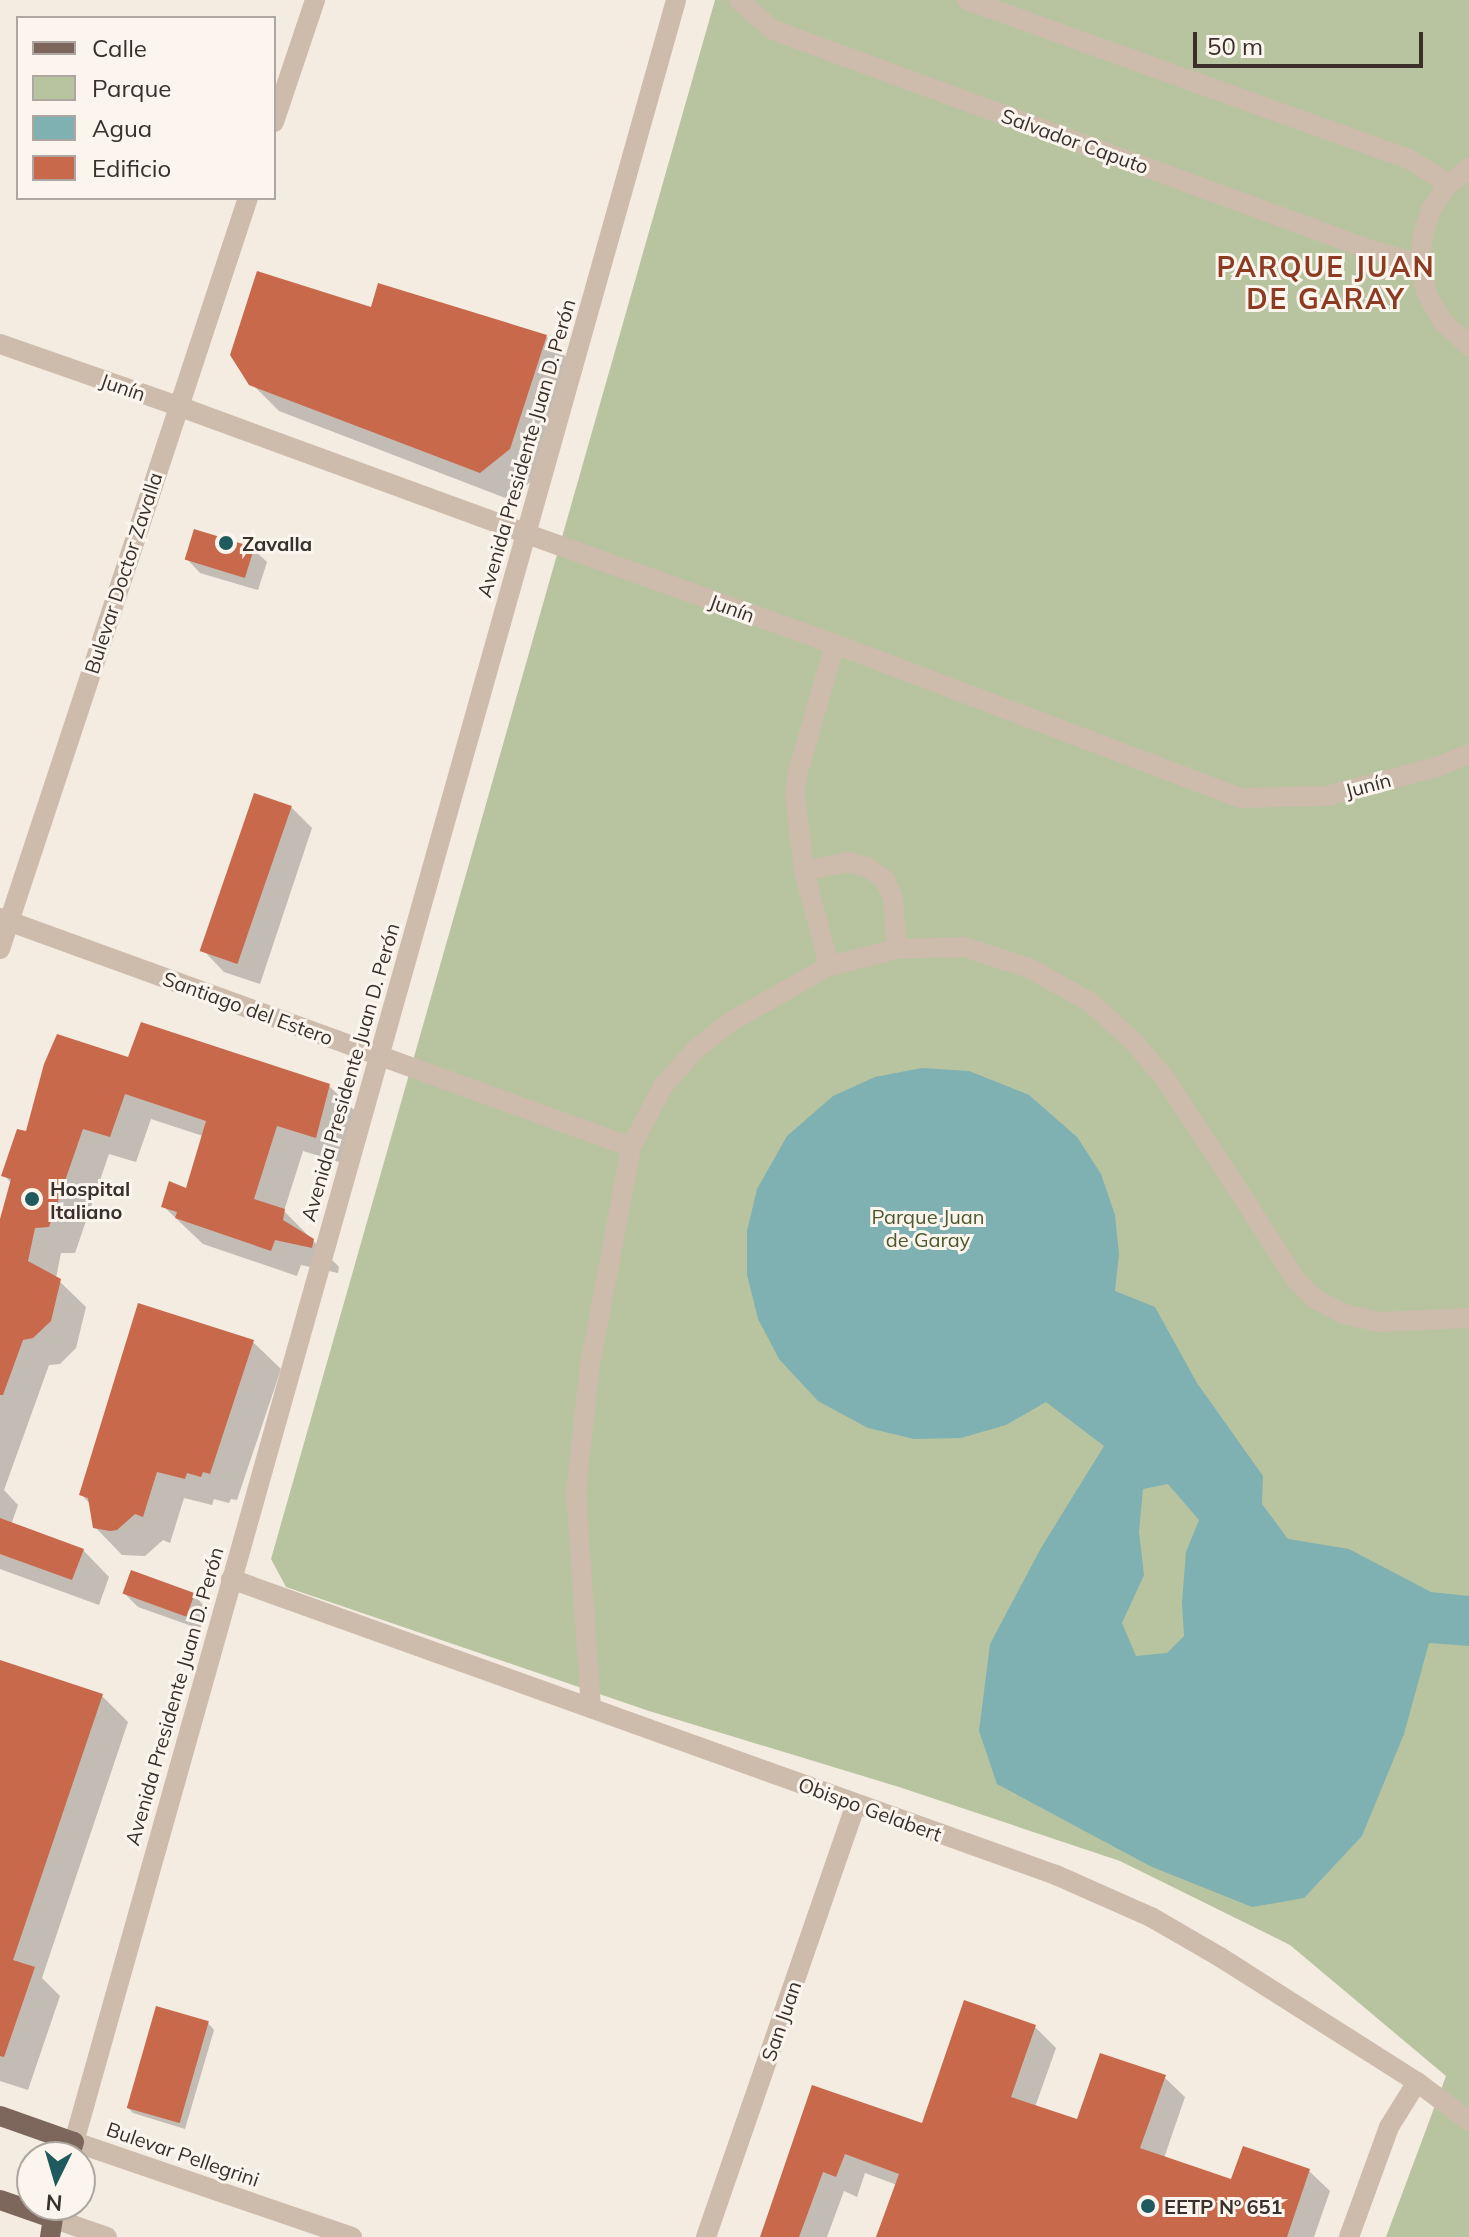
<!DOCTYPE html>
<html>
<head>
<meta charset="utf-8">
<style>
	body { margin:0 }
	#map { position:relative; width:1469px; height:2237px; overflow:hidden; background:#f4ebe1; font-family:Mulish,sans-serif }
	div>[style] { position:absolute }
	.green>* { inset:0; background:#b8c4a0 }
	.water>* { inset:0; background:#7fb0b2 }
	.shadow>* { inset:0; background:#0003 }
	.building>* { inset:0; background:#c8694b; transform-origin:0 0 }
	.minor>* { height:20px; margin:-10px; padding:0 10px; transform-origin:10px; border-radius:10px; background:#cdbbac }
	.tertiary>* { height:20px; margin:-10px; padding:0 10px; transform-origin:10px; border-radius:10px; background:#cdbbac }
	.primary>* { height:20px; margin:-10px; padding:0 10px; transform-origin:10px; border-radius:10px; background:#7d675c }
	.dots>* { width:22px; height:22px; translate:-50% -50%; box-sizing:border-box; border:4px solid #fbf5ee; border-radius:50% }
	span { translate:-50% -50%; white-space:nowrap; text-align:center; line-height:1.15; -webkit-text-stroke:6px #fbf5ee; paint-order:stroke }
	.street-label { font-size:20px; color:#3b302b }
	.poi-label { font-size:20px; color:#3b302b; font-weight:700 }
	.left { translate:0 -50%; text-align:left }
	.park-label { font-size:20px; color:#4a5a2e }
	.district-label { font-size:28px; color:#8c3b22; font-weight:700; letter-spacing:2px }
	.legend { position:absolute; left:16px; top:16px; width:260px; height:184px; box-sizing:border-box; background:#fbf5ee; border:2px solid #aea6a0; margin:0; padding:10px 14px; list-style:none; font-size:24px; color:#3b302b }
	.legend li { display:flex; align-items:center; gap:16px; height:40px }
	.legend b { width:40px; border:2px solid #aea6a0 }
	.north { position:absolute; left:16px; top:2141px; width:80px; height:80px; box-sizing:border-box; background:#fbf5ee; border:2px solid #aea6a0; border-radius:50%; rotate:185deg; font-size:22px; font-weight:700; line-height:32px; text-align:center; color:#3b302b }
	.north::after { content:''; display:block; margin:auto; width:28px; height:36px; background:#1f5a5e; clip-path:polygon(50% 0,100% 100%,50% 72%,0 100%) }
	.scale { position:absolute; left:1193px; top:32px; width:230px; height:36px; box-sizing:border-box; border:4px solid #3b302b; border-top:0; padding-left:10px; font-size:24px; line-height:28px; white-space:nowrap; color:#3b302b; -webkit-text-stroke:6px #fbf5ee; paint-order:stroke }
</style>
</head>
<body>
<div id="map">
	<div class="green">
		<div style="clip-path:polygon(715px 0,1469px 0,1469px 2237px,1386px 2237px,1446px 2076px,1290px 1945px,1120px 1861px,899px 1787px,649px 1711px,286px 1587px,271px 1559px)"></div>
	</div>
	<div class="water">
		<div style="clip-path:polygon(evenodd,922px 1068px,969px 1071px,1029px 1095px,1077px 1137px,1101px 1174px,1115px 1215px,1119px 1254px,1115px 1291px,1155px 1307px,1197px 1383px,1263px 1476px,1262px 1504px,1288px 1539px,1349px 1549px,1431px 1592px,1469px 1596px,1469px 1646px,1429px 1643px,1404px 1734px,1362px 1836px,1304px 1898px,1252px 1907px,1150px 1866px,997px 1784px,979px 1731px,990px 1644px,1041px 1548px,1104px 1446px,1046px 1402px,1006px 1425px,961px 1438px,914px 1439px,868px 1428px,818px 1401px,779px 1359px,758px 1319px,747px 1275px,747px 1231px,757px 1189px,787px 1136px,833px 1096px,875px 1077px,922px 1068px,1168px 1484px,1199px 1520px,1186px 1552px,1182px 1602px,1184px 1636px,1167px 1653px,1136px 1656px,1122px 1623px,1144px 1575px,1139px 1532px,1143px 1489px,1168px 1484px)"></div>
	</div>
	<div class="shadow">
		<div style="clip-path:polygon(372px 309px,546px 336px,573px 364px,537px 477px,508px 499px,279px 411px,251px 383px)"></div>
		<div style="clip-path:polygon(253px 549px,267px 562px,258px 590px,200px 573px,187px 559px)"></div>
		<div style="clip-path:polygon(291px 807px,312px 828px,260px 984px,224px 972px,204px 951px)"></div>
		<div style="clip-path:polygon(130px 1060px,329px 1086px,356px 1112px,342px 1163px,303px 1151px,284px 1211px,339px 1267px,338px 1273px,301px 1265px,297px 1276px,203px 1244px,163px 1206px,187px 1191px,203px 1136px,151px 1119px,136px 1162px,109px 1154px,75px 1253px,61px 1253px,56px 1278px,86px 1307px,76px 1348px,60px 1364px,49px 1365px,4px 1490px,18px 1505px,11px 1525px,83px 1550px,109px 1577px,99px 1605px,0 1569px,0 1227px,12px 1184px,4px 1175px,27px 1134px)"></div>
		<div style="clip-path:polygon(253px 1342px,281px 1369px,237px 1500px,231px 1499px,229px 1503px,214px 1499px,212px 1505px,184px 1498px,170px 1543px,163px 1540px,145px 1556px,122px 1555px,95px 1527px,91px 1505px,81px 1494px)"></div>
		<div style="clip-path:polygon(125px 1594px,194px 1595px,207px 1609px,200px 1629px,138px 1607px)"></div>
		<div style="clip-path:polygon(0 1662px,102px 1696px,128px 1722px,42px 1978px,60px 1996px,28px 2090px,0 2081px)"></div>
		<div style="clip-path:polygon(208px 2023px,214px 2030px,185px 2129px,133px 2113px,127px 2107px)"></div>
		<div style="clip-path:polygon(1035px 2027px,1056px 2048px,1035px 2107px,1078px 2122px,1164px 2077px,1185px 2097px,1164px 2158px,1232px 2182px,1309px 2171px,1330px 2191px,1314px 2237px,878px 2237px,897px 2185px,865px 2173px,857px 2197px,844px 2191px,827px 2237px,762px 2237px,813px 2088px,923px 2126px)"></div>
	</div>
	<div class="building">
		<div style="clip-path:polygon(257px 271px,371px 307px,378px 283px,547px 335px,510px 449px,480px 473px,249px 385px,230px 355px)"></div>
		<div style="left:194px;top:529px;width:63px;height:32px;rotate:17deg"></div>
		<div style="left:254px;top:793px;width:40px;height:167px;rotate:19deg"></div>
		<div style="clip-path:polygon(141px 1022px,330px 1084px,316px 1138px,277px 1126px,254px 1199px,285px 1209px,283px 1220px,314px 1239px,312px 1248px,275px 1240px,271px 1251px,175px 1218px,177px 1212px,161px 1207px,169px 1181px,186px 1188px,206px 1121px,125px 1094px,110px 1137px,83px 1129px,49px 1227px,35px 1228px,28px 1261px,61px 1279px,51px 1321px,33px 1338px,23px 1340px,3px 1395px,0 1395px,0 1219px,11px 1179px,1px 1176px,17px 1129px,26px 1131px,44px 1064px,57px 1034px,128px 1057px)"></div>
		<div style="clip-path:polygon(138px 1303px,254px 1340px,210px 1474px,203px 1472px,201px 1477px,187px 1473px,185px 1479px,157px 1472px,143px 1517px,135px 1514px,117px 1530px,110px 1531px,93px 1528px,88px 1498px,79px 1495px)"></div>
		<div style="clip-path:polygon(0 1518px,84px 1549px,72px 1580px,0 1554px)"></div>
		<div style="left:131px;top:1570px;width:68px;height:25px;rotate:20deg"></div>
		<div style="clip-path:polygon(0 1660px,103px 1694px,13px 1960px,35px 1967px,4px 2057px,0 2056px)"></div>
		<div style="clip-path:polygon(964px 2000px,1036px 2025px,1011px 2097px,1077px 2119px,1100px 2053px,1166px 2075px,1140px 2148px,1231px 2179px,1243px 2146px,1310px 2169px,1287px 2237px,876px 2237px,899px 2174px,845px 2154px,836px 2177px,823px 2172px,799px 2237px,760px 2237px,812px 2085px,922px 2123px)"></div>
		<div style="left:156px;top:2006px;width:55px;height:106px;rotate:16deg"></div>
	</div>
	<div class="minor">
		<div style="left:739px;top:0;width:45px;rotate:41.4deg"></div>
		<div style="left:773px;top:30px;width:634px;rotate:20.21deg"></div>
		<div style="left:1368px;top:249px;width:54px;rotate:16.1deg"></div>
		<div style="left:967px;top:0;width:468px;rotate:19.8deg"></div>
		<div style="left:1407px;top:158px;width:49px;rotate:31.8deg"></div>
		<div style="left:274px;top:122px;width:129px;rotate:-71.4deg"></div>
		<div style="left:1469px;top:168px;width:26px;rotate:141deg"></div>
		<div style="left:1449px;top:184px;width:29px;rotate:126deg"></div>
		<div style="left:1432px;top:207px;width:29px;rotate:108deg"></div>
		<div style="left:1423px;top:235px;width:29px;rotate:96deg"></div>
		<div style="left:1420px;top:264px;width:31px;rotate:77deg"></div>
		<div style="left:1427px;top:294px;width:31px;rotate:61deg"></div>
		<div style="left:1442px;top:321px;width:37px;rotate:43deg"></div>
		<div style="left:527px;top:534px;width:327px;rotate:19.7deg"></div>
		<div style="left:835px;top:644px;width:433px;rotate:20.8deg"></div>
		<div style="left:1240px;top:798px;width:87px;rotate:-1.3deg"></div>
		<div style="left:1327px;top:796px;width:114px;rotate:-14.8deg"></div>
		<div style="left:1437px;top:767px;width:35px;rotate:-22deg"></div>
		<div style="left:804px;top:871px;width:45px;rotate:-11.6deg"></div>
		<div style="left:848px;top:862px;width:20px;rotate:15deg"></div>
		<div style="left:867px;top:867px;width:22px;rotate:36deg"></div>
		<div style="left:885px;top:880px;width:21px;rotate:67deg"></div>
		<div style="left:893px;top:899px;width:50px;rotate:85.4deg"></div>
		<div style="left:0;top:918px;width:671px;rotate:19.95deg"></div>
		<div style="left:0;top:949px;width:791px;rotate:-71.73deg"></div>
		<div style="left:829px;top:966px;width:98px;rotate:-104.7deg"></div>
		<div style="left:804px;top:871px;width:77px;rotate:-96.8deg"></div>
		<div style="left:795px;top:795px;width:23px;rotate:-83deg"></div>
		<div style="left:798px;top:772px;width:133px;rotate:-73.9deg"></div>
		<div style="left:231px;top:1579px;width:876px;rotate:19.74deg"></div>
		<div style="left:1056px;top:1875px;width:104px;rotate:23.9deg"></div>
		<div style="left:1151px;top:1917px;width:80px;rotate:30.1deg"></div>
		<div style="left:1220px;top:1957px;width:233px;rotate:32.4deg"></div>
		<div style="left:1417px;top:2082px;width:65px;rotate:36.9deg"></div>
		<div style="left:591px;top:1708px;width:218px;rotate:-94deg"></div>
		<div style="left:576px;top:1491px;width:127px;rotate:-83.7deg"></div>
		<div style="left:590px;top:1365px;width:222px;rotate:-79.3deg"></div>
		<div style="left:631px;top:1147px;width:69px;rotate:-62.3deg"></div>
		<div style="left:663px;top:1086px;width:48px;rotate:-48.4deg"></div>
		<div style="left:695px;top:1050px;width:45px;rotate:-38.7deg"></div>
		<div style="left:730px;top:1022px;width:114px;rotate:-29.5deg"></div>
		<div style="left:829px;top:966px;width:70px;rotate:-14deg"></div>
		<div style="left:897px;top:949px;width:67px;rotate:-1.7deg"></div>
		<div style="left:964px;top:947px;width:68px;rotate:17.9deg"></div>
		<div style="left:1029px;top:968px;width:70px;rotate:29.1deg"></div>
		<div style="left:1090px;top:1002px;width:59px;rotate:42.3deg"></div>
		<div style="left:1134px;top:1042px;width:51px;rotate:49.8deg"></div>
		<div style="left:1167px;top:1081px;width:237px;rotate:57deg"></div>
		<div style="left:1296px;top:1280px;width:27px;rotate:45deg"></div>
		<div style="left:1315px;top:1299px;width:33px;rotate:27deg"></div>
		<div style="left:1344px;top:1314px;width:37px;rotate:13deg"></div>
		<div style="left:1380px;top:1322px;width:89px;rotate:-2.6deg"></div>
		<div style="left:706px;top:2237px;width:458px;rotate:-70.9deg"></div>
		<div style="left:1349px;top:2237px;width:117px;rotate:-70deg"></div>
		<div style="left:1389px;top:2127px;width:53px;rotate:-58.1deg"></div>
	</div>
	<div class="tertiary">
		<div style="left:0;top:344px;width:188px;rotate:19.2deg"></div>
		<div style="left:178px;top:406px;width:372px;rotate:20.1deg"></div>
		<div style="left:52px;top:2218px;width:58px;rotate:19.1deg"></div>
		<div style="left:352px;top:2237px;width:294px;rotate:-161.1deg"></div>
		<div style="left:74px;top:2142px;width:2225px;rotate:-74.3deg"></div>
	</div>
	<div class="primary">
		<div style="left:0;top:2116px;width:78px;rotate:19.4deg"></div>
		<div style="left:74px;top:2142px;width:16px;rotate:108deg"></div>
		<div style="left:0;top:2200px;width:55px;rotate:19.1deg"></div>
		<div style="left:50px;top:2237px;width:32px;rotate:-81deg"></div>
	</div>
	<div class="dots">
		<div style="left:226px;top:543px;background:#1f5a5e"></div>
		<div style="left:32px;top:1199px;background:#1f5a5e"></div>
		<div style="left:1148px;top:2206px;background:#1f5a5e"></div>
	</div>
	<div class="street-label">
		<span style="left:1075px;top:141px;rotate:20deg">Salvador Caputo</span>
		<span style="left:123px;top:387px;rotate:19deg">Junín</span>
		<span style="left:526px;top:448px;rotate:-74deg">Avenida Presidente Juan D. Perón</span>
		<span style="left:123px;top:573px;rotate:-72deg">Bulevar Doctor Zavalla</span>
		<span style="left:732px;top:608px;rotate:20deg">Junín</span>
		<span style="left:1368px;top:785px;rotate:-15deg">Junín</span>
		<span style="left:248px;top:1008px;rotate:20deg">Santiago del Estero</span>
		<span style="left:350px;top:1072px;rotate:-74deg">Avenida Presidente Juan D. Perón</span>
		<span style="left:174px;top:1696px;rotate:-74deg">Avenida Presidente Juan D. Perón</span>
		<span style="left:870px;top:1809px;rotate:20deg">Obispo Gelabert</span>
		<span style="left:781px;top:2021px;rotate:-71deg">San Juan</span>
		<span style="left:183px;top:2154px;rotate:19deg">Bulevar Pellegrini</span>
	</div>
	<div class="poi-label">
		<span class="left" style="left:242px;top:543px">Zavalla</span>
		<span class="left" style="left:50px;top:1200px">Hospital<br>Italiano</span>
		<span class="left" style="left:1164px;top:2206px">EETP Nº 651</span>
	</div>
	<div class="park-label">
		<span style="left:928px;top:1228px">Parque Juan<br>de Garay</span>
	</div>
	<div class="district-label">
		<span style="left:1326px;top:283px">PARQUE JUAN<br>DE GARAY</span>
	</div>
	<ul class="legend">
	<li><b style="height:10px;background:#7d675c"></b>Calle</li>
	<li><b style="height:22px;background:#b8c4a0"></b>Parque</li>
	<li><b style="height:22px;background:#7fb0b2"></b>Agua</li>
	<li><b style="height:22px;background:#c8694b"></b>Edificio</li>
	</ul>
	<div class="north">N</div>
	<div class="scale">50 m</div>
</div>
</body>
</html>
